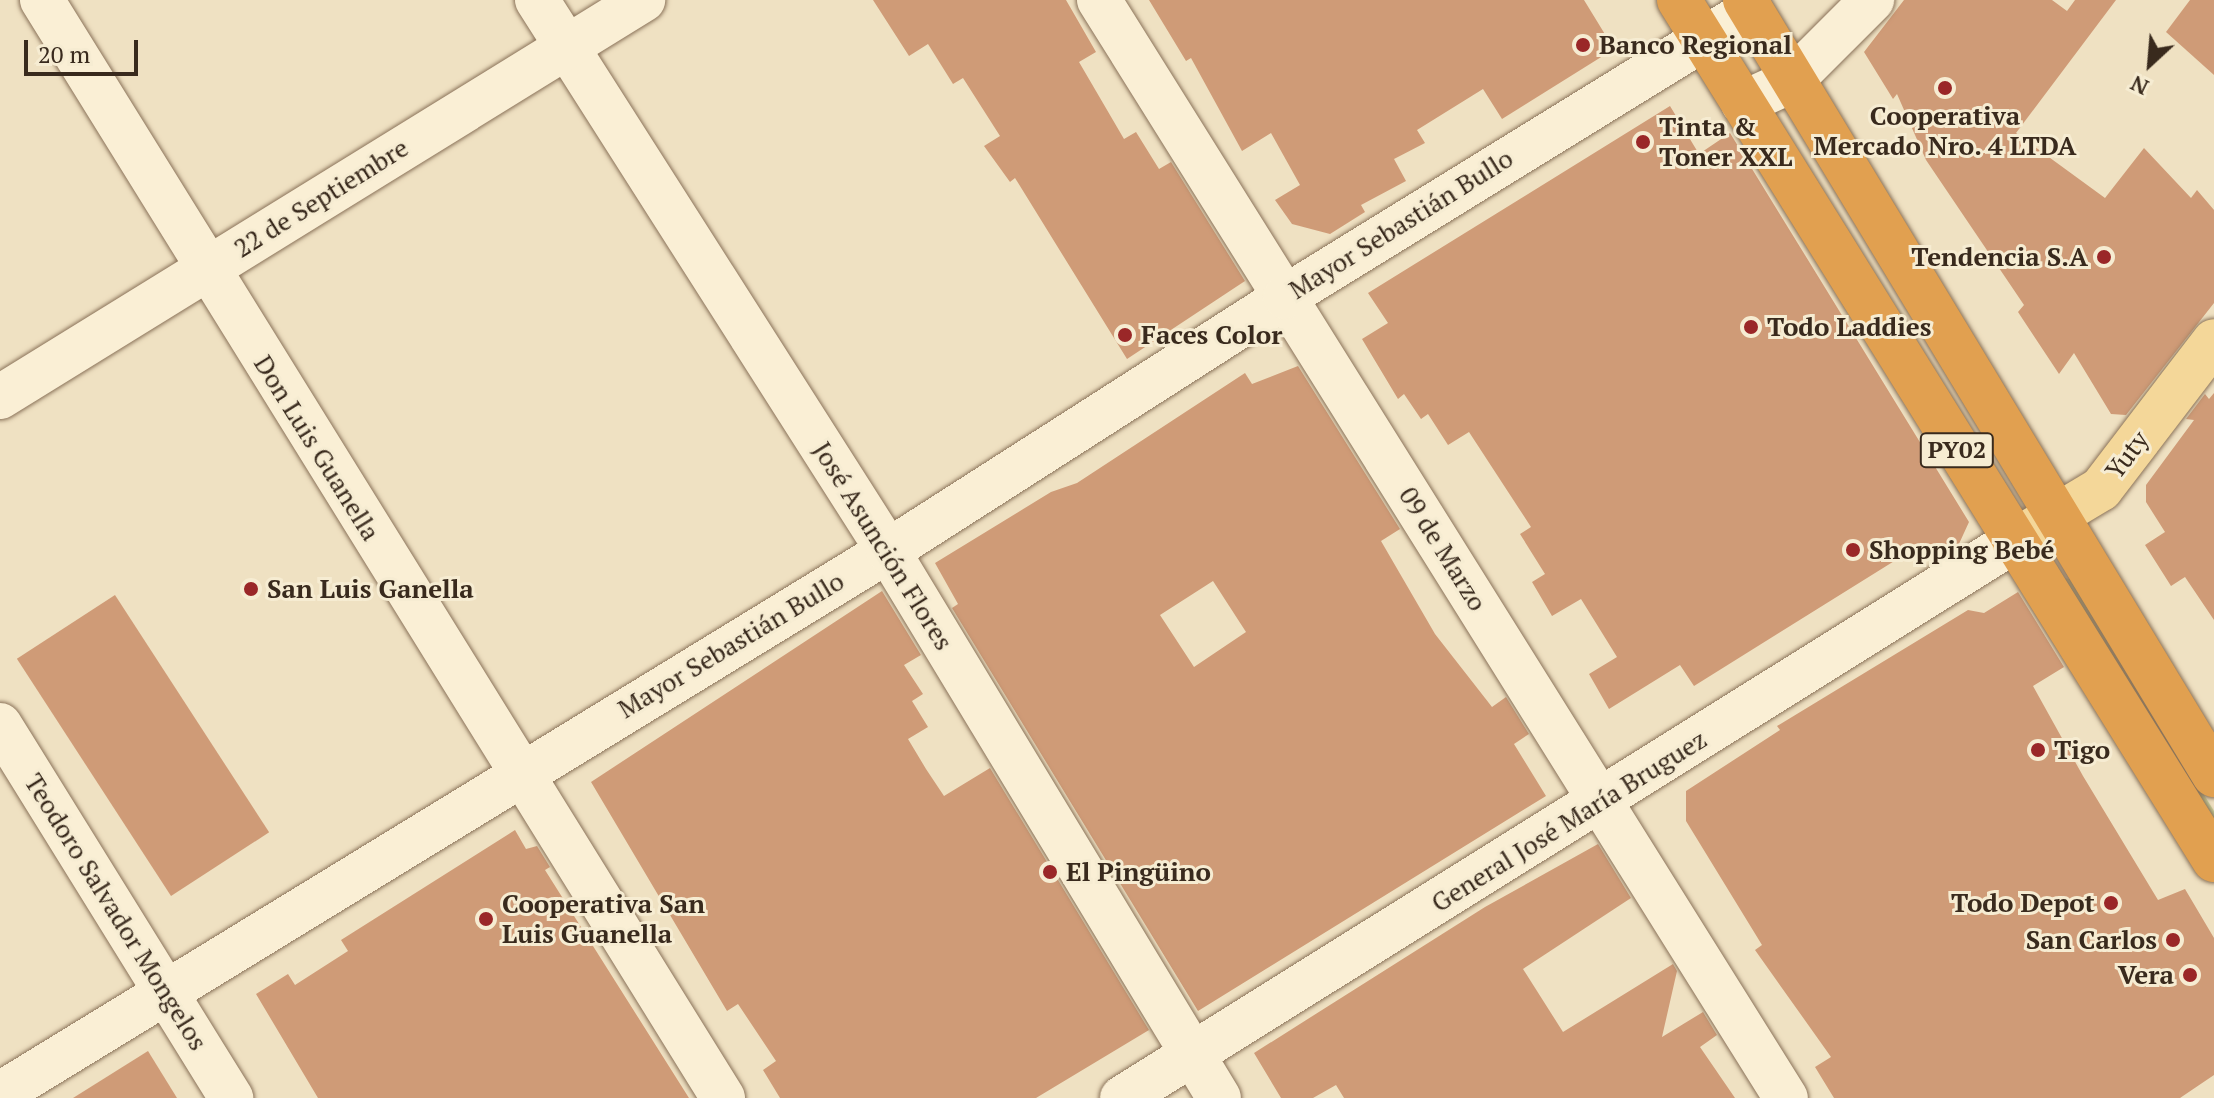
<!DOCTYPE html>
<html>
<head>
<meta charset="utf-8">
<style>
	body { margin:0 }
	#map { position:relative; width:2214px; height:1098px; overflow:hidden; background:#efe1c2; font-family:"PT Serif",serif }
	div>[style] { position:absolute }
	.green>* { inset:0; background:#c7ce96 }
	.building>* { inset:0; background:#cf9b77; transform-origin:0 0 }
	.roads { filter:drop-shadow(0 0 2px #8a7259) drop-shadow(0 0 2px #8a7259) }
	.minor>* { height:44px; margin:-22px; padding:0 22px; transform-origin:22px; border-radius:22px; background:#faefd5 }
	.major>* { height:44px; margin:-22px; padding:0 22px; transform-origin:22px; border-radius:22px; background:#f4d799 }
	.highway>* { height:44px; margin:-22px; padding:0 22px; transform-origin:22px; border-radius:22px; background:#e1a050 }
	.dots>* { width:22px; height:22px; translate:-50% -50%; box-sizing:border-box; border:4px solid #f6ecd2; border-radius:50% }
	span { translate:-50% -50%; white-space:nowrap; text-align:center; line-height:1.15; -webkit-text-stroke:6px #f6ecd2; paint-order:stroke }
	.shield-label span { padding:2px 6px; background:#f6ecd2; border:2px solid; border-radius:6px; -webkit-text-stroke-width:0 }
	.shield-label { font-size:24px; color:#392a1d; font-weight:700 }
	.poi-label { font-size:26px; color:#392a1d; font-weight:700 }
	.left { translate:0 -50%; text-align:left }
	.right { translate:-100% -50%; text-align:right }
	.street-label { font-size:26px; color:#392a1d }
	.north { position:absolute; left:2110px; top:24px; width:80px; height:80px; -webkit-text-stroke:6px #f6ecd2; paint-order:stroke; rotate:206deg; font-size:22px; font-weight:700; line-height:32px; text-align:center; color:#392a1d }
	.north::after { content:''; display:block; margin:auto; width:28px; height:36px; background:#392a1d; clip-path:polygon(50% 0,100% 100%,50% 72%,0 100%) }
	.scale { position:absolute; left:24px; top:40px; width:114px; height:36px; box-sizing:border-box; border:4px solid #392a1d; border-top:0; padding-left:10px; font-size:24px; line-height:28px; white-space:nowrap; color:#392a1d; -webkit-text-stroke:6px #f6ecd2; paint-order:stroke }
</style>
</head>
<body>
<div id="map">
	<div class="green">
		<div style="clip-path:polygon(2064px 578px,2070px 579px,2214px 811px,2214px 825px)"></div>
	</div>
	<div class="building">
		<div style="clip-path:polygon(873px 0,1066px 0,1096px 52px,1079px 62px,1124px 139px,1136px 132px,1159px 169px,1171px 162px,1245px 281px,1127px 359px,1015px 178px,1010px 182px,984px 146px,1000px 136px,963px 78px,953px 84px,928px 44px,909px 56px)"></div>
		<div style="clip-path:polygon(1149px 0,1584px 0,1614px 49px,1502px 119px,1483px 89px,1417px 130px,1425px 143px,1394px 159px,1406px 181px,1361px 205px,1365px 212px,1330px 234px,1292px 224px,1275px 200px,1300px 185px,1271px 133px,1242px 151px,1191px 58px,1186px 61px)"></div>
		<div style="clip-path:polygon(1904px 0,2052px 0,2067px 11px,2075px 0,2116px 0,2016px 133px,2105px 198px,2144px 148px,2191px 198px,2197px 190px,2214px 210px,2214px 303px,2126px 415px,2111px 414px,2074px 353px,2059px 374px,2018px 312px,2024px 305px,1926px 160px,1897px 94px,1893px 99px,1864px 52px)"></div>
		<div style="clip-path:polygon(2190px 0,2214px 0,2214px 75px,2166px 32px)"></div>
		<div style="clip-path:polygon(1670px 106px,1699px 154px,1730px 133px,1969px 522px,1958px 546px,1926px 558px,1920px 545px,1694px 686px,1680px 665px,1609px 709px,1589px 674px,1617px 657px,1581px 599px,1552px 616px,1532px 582px,1545px 574px,1520px 534px,1531px 527px,1469px 432px,1448px 445px,1428px 414px,1421px 419px,1404px 394px,1398px 399px,1362px 339px,1388px 323px,1368px 293px)"></div>
		<div style="clip-path:polygon(evenodd,1298px 366px,1400px 529px,1381px 541px,1435px 634px,1492px 707px,1506px 697px,1529px 734px,1514px 744px,1546px 796px,1198px 1011px,952px 608px,958px 604px,935px 563px,1051px 492px,1077px 483px,1245px 373px,1252px 384px,1298px 366px,1213px 581px,1246px 632px,1194px 667px,1160px 615px,1213px 581px)"></div>
		<div style="clip-path:polygon(2214px 393px,2214px 620px,2185px 577px,2171px 586px,2145px 545px,2165px 532px,2146px 502px,2146px 485px,2194px 420px,2186px 419px,2205px 394px,2209px 399px)"></div>
		<div style="clip-path:polygon(882px 591px,921px 655px,904px 665px,923px 694px,912px 701px,928px 727px,908px 739px,926px 769px,944px 796px,990px 768px,1149px 1030px,1036px 1098px,780px 1098px,763px 1070px,776px 1061px,738px 1004px,727px 1011px,591px 782px)"></div>
		<div style="clip-path:polygon(2018px 592px,2064px 667px,2033px 686px,2083px 776px,2158px 900px,2185px 889px,2214px 938px,2214px 1075px,2180px 1098px,1834px 1098px,1815px 1067px,1831px 1057px,1755px 950px,1762px 945px,1686px 821px,1686px 791px,1780px 730px,1777px 726px,1968px 610px,1984px 613px)"></div>
		<div style="left:115px;top:595px;width:283px;height:117px;rotate:57deg"></div>
		<div style="clip-path:polygon(515px 830px,526px 849px,537px 846px,550px 867px,545px 870px,689px 1098px,318px 1098px,256px 994px,288px 974px,295px 985px,348px 951px,341px 940px)"></div>
		<div style="clip-path:polygon(1598px 844px,1631px 898px,1523px 969px,1563px 1032px,1673px 964px,1677px 971px,1662px 1037px,1703px 1012px,1717px 1035px,1700px 1047px,1735px 1098px,1344px 1098px,1336px 1085px,1313px 1098px,1281px 1098px,1254px 1053px,1485px 907px)"></div>
		<div style="clip-path:polygon(148px 1051px,177px 1098px,73px 1098px)"></div>
	</div>
	<div class="roads">
		<div class="minor">
			<div style="left:42px;top:0;width:1292px;rotate:58.19deg"></div>
			<div style="left:537px;top:0;width:653px;rotate:57.5deg"></div>
			<div style="left:888px;top:551px;width:639px;rotate:58.82deg"></div>
			<div style="left:1099px;top:0;width:1295px;rotate:57.97deg"></div>
			<div style="left:1743px;top:103px;width:53px;rotate:-24.6deg"></div>
			<div style="left:1791px;top:81px;width:115px;rotate:-45deg"></div>
			<div style="left:0;top:397px;width:756px;rotate:-31.69deg"></div>
			<div style="left:0;top:725px;width:439px;rotate:58.2deg"></div>
			<div style="left:0;top:1094px;width:1041px;rotate:-31.45deg"></div>
			<div style="left:888px;top:551px;width:471px;rotate:-32.6deg"></div>
			<div style="left:1285px;top:297px;width:547px;rotate:-31.63deg"></div>
			<div style="left:1122px;top:1098px;width:1052px;rotate:-31.98deg"></div>
		</div>
		<div class="major">
			<div style="left:2014px;top:541px;width:101px;rotate:-30.9deg"></div>
			<div style="left:2101px;top:489px;width:186px;rotate:-52.6deg"></div>
		</div>
		<div class="highway">
			<div style="left:1679px;top:0;width:1013px;rotate:58.11deg"></div>
			<div style="left:1745px;top:0;width:906px;rotate:58.82deg"></div>
		</div>
	</div>
	<div class="dots">
		<div style="left:1583px;top:45px;background:#9a2728"></div>
		<div style="left:1945px;top:88px;background:#9a2728"></div>
		<div style="left:1643px;top:142px;background:#9a2728"></div>
		<div style="left:2104px;top:257px;background:#9a2728"></div>
		<div style="left:1751px;top:327px;background:#9a2728"></div>
		<div style="left:1125px;top:335px;background:#9a2728"></div>
		<div style="left:1853px;top:550px;background:#9a2728"></div>
		<div style="left:251px;top:589px;background:#9a2728"></div>
		<div style="left:2038px;top:750px;background:#9a2728"></div>
		<div style="left:1050px;top:872px;background:#9a2728"></div>
		<div style="left:2111px;top:903px;background:#9a2728"></div>
		<div style="left:486px;top:919px;background:#9a2728"></div>
		<div style="left:2173px;top:940px;background:#9a2728"></div>
		<div style="left:2190px;top:975px;background:#9a2728"></div>
	</div>
	<div class="shield-label">
		<span style="left:1957px;top:450px">PY02</span>
	</div>
	<div class="poi-label">
		<span class="left" style="left:1599px;top:45px">Banco Regional</span>
		<span style="left:1945px;top:131px">Cooperativa<br>Mercado Nro. 4 LTDA</span>
		<span class="left" style="left:1659px;top:142px">Tinta &amp;<br>Toner XXL</span>
		<span class="right" style="left:2088px;top:257px">Tendencia S.A</span>
		<span class="left" style="left:1767px;top:327px">Todo Laddies</span>
		<span class="left" style="left:1141px;top:335px">Faces Color</span>
		<span class="left" style="left:1869px;top:550px">Shopping Bebé</span>
		<span class="left" style="left:267px;top:589px">San Luis Ganella</span>
		<span class="left" style="left:2054px;top:750px">Tigo</span>
		<span class="left" style="left:1066px;top:872px">El Pingüino</span>
		<span class="right" style="left:2095px;top:903px">Todo Depot</span>
		<span class="left" style="left:502px;top:919px">Cooperativa San<br>Luis Guanella</span>
		<span class="right" style="left:2157px;top:940px">San Carlos</span>
		<span class="right" style="left:2174px;top:975px">Vera</span>
	</div>
	<div class="street-label">
		<span style="left:321px;top:198px;rotate:-32deg">22 de Septiembre</span>
		<span style="left:1401px;top:224px;rotate:-32deg">Mayor Sebastián Bullo</span>
		<span style="left:317px;top:448px;rotate:58deg">Don Luis Guanella</span>
		<span style="left:2127px;top:455px;rotate:-53deg">Yuty</span>
		<span style="left:883px;top:546px;rotate:58deg">José Asunción Flores</span>
		<span style="left:1443px;top:549px;rotate:58deg">09 de Marzo</span>
		<span style="left:731px;top:645px;rotate:-31deg">Mayor Sebastián Bullo</span>
		<span style="left:1569px;top:821px;rotate:-32deg">General José María Bruguez</span>
		<span style="left:116px;top:912px;rotate:58deg">Teodoro Salvador Mongelos</span>
	</div>
	<div class="north">N</div>
	<div class="scale">20 m</div>
</div>
</body>
</html>
